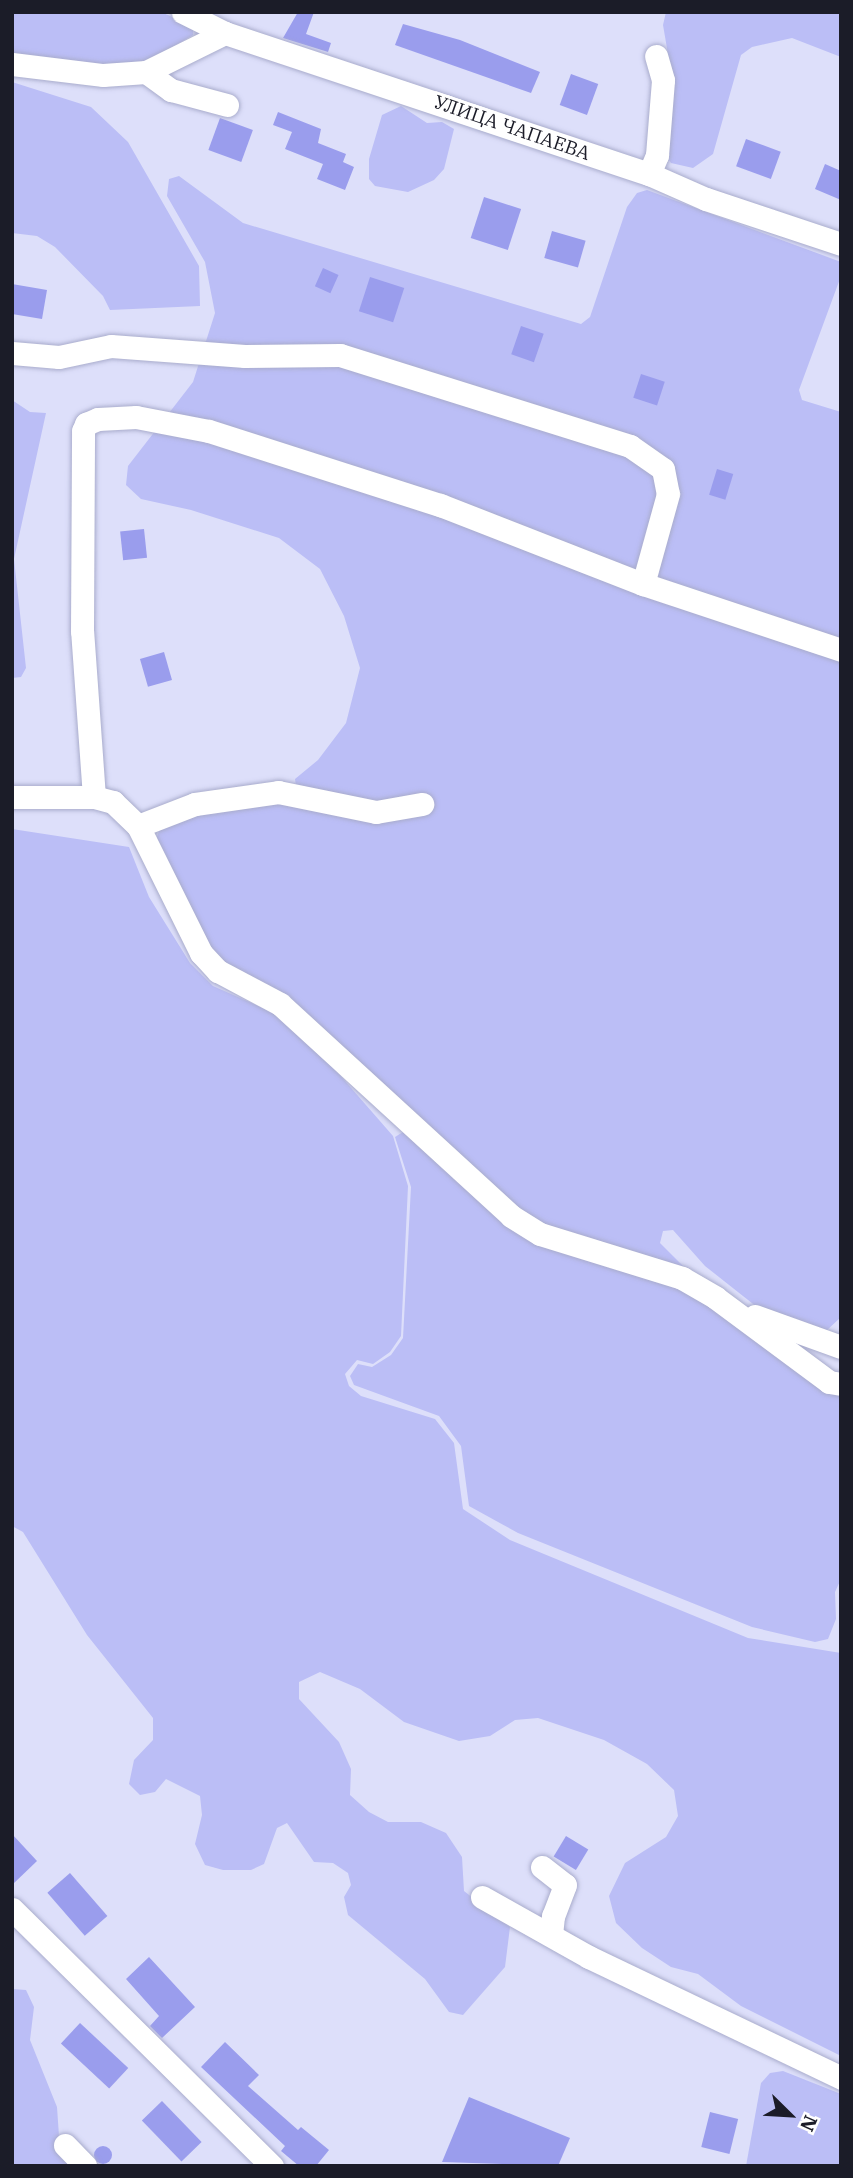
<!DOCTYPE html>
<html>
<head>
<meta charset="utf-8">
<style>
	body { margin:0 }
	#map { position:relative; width:853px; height:2178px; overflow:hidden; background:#dddffa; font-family:"IBM Plex Serif",serif }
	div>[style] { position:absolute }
	.green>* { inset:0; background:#bbbef6 }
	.building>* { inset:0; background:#9a9ded; transform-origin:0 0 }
	.round { border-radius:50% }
	.roads { filter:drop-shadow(0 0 2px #a9accc) drop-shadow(0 0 2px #a9accc) }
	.minor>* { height:23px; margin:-11.5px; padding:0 11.5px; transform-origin:11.5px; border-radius:11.5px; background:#fff }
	span { translate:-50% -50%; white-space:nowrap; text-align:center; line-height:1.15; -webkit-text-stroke:6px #fff; paint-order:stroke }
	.street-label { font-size:19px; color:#1b1c28 }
	.frame { position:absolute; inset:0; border:14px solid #1b1c28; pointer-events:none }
	.north { position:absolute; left:755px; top:2080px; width:70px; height:70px; -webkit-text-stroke:5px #fff; paint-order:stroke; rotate:114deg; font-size:19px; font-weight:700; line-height:28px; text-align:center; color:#1b1c28 }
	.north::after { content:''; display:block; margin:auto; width:24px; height:32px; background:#1b1c28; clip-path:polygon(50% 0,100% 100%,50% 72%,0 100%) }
</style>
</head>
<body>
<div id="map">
	<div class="green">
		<div style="clip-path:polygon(12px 12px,161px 12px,193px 26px,193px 35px,151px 60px,103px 66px,12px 55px)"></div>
		<div style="clip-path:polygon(666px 12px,841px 12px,841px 57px,792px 38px,752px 47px,741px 55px,713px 154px,693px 168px,671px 163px,665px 154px,674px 89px,663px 25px)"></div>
		<div style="clip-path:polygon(12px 82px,91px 107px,128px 142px,199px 266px,200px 306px,110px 310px,103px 296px,55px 247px,37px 236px,12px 233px)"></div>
		<div style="clip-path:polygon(401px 106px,427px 123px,442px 122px,454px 129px,444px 169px,434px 180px,408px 192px,375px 186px,369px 179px,369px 159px,382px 115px)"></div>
		<div style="clip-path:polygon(179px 176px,243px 223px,581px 324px,590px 317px,627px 207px,637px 193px,647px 190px,841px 262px,841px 276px,799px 390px,802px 400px,841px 412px,841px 1317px,825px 1332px,762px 1311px,705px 1266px,673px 1230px,663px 1231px,660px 1243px,685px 1268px,540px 1229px,219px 968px,155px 842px,160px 829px,202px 811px,277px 801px,376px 822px,428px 813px,435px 805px,431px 797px,377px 802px,296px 786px,295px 779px,318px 760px,346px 723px,360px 668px,344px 616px,320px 569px,279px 538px,191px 510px,141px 499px,126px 485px,128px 466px,193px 382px,215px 313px,205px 262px,167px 196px,169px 179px)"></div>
		<div style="clip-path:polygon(12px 400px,30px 412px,46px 413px,14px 559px,26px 668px,21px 677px,12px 678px)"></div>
		<div style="clip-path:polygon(12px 829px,129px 847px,149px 897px,190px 963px,213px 986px,276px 1014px,318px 1050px,393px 1136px,408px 1186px,401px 1336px,390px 1352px,373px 1364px,357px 1360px,345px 1374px,349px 1386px,361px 1396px,435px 1419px,454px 1443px,463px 1509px,510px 1540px,748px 1638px,841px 1653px,841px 2056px,741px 2006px,698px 1974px,671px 1967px,642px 1948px,616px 1923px,609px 1896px,625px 1863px,666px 1837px,678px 1816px,674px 1790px,647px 1764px,604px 1740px,538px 1718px,515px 1720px,490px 1736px,459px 1741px,404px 1722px,360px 1689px,320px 1672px,299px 1682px,299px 1699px,339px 1742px,351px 1769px,350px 1795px,369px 1812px,388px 1822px,421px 1822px,446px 1833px,462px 1857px,464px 1891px,510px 1927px,505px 1967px,463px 2015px,449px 2012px,425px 1979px,348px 1915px,344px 1897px,351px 1885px,348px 1873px,333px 1863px,314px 1862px,287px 1823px,277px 1828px,264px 1864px,251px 1870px,223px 1870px,205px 1865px,195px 1844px,202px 1815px,200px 1796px,166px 1779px,155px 1792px,140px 1795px,129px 1784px,134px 1760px,153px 1740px,153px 1718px,87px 1635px,23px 1532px,12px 1526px)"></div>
		<div style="clip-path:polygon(403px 1132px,506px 1221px,680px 1287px,841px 1391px,841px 1579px,835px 1592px,836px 1619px,828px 1639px,815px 1642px,752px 1627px,518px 1533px,469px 1506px,461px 1446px,439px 1416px,354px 1385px,350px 1376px,358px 1364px,372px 1367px,391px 1355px,403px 1338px,411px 1187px,395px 1137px)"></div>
		<div style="clip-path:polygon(12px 1989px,26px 1990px,34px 2007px,30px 2040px,57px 2107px,59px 2136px,69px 2166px,12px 2166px)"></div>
		<div style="clip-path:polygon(783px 2071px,841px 2094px,841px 2166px,746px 2166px,761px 2083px,770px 2073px)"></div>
	</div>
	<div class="building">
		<div style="clip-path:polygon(298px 12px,314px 12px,306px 34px,331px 43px,328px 52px,283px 38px)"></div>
		<div style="clip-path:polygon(403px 24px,460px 40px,540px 72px,531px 93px,395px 45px)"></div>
		<div style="left:571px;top:74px;width:29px;height:33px;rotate:20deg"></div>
		<div style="clip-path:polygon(278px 112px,321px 129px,318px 143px,346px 154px,343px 162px,354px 167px,345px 190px,317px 179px,323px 164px,285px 149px,292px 132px,273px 125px)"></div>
		<div style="left:220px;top:118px;width:35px;height:34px;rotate:20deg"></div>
		<div style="left:746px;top:139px;width:37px;height:29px;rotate:20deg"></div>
		<div style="clip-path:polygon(825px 164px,841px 171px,841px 200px,815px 189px)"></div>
		<div style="left:484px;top:197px;width:39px;height:43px;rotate:18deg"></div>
		<div style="left:552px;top:231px;width:35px;height:28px;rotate:16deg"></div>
		<div style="left:323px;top:268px;width:17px;height:20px;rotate:24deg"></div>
		<div style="left:370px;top:277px;width:36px;height:36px;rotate:18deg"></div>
		<div style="clip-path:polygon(12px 284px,47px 290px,42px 319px,12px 314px)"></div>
		<div style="left:521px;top:326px;width:24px;height:30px;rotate:19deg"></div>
		<div style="left:641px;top:374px;width:25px;height:25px;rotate:18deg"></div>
		<div style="left:717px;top:469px;width:17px;height:27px;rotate:17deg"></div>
		<div style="left:144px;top:529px;width:29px;height:24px;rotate:84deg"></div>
		<div style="left:164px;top:652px;width:29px;height:25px;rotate:74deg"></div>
		<div style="clip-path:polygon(12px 1834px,37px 1861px,12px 1885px)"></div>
		<div style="left:566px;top:1836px;width:26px;height:24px;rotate:31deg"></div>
		<div style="left:70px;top:1873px;width:57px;height:30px;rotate:49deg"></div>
		<div style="clip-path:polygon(149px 1957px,195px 2007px,162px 2038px,150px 2026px,159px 2016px,126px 1979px)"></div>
		<div style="left:80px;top:2023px;width:66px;height:28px;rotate:43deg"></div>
		<div style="clip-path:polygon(225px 2042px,259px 2075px,248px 2086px,298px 2130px,301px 2127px,329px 2150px,316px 2166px,299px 2166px,281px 2151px,285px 2146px,201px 2067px)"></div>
		<div style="clip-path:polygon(469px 2097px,570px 2138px,558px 2166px,442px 2162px)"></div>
		<div style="left:162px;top:2101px;width:57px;height:28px;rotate:46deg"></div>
		<div style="left:710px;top:2112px;width:29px;height:36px;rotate:14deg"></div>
		<div class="round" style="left:94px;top:2146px;width:18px;height:18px"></div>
	</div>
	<div class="roads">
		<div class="minor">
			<div style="left:183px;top:12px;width:47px;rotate:26.6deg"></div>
			<div style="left:225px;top:33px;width:447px;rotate:18.4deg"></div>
			<div style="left:649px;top:174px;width:62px;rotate:23.7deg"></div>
			<div style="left:706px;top:199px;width:142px;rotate:18.4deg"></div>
			<div style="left:12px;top:64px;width:92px;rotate:6.9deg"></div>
			<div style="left:103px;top:75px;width:43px;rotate:-4deg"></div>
			<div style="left:146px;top:72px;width:88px;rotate:-26.3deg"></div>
			<div style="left:146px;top:72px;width:31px;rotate:36deg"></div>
			<div style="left:171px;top:90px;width:58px;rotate:15deg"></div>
			<div style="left:649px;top:174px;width:21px;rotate:-67deg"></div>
			<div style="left:657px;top:155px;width:75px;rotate:-85.4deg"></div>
			<div style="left:663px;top:80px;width:25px;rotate:-106deg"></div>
			<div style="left:12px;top:353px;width:47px;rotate:4.9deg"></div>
			<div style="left:59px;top:357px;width:53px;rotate:-11.9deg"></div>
			<div style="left:111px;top:346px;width:134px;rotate:4.3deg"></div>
			<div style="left:245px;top:356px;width:95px;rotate:-0.6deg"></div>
			<div style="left:340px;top:355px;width:304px;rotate:17.4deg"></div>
			<div style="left:630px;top:446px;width:40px;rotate:34.9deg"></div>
			<div style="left:663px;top:469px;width:25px;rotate:79deg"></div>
			<div style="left:668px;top:494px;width:93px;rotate:105.5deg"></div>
			<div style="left:12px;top:797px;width:82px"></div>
			<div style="left:94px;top:797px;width:20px;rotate:15deg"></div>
			<div style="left:113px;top:802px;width:35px;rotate:44deg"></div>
			<div style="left:138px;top:826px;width:142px;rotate:63.6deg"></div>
			<div style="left:201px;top:953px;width:25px;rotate:47deg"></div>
			<div style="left:218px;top:971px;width:70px;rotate:28deg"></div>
			<div style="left:280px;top:1004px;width:314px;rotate:42.5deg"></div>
			<div style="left:511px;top:1216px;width:34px;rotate:32deg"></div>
			<div style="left:540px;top:1234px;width:149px;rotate:17.2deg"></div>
			<div style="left:682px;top:1278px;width:39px;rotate:30deg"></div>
			<div style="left:716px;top:1298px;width:141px;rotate:36.6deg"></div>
			<div style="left:829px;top:1382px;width:12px;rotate:9deg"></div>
			<div style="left:94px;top:797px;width:166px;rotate:-94.1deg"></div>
			<div style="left:82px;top:631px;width:200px;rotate:-89.7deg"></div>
			<div style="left:83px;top:431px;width:8px;rotate:-67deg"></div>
			<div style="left:86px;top:424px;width:13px;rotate:-23deg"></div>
			<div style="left:98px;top:419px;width:38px;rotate:-3deg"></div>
			<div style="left:136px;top:417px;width:74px;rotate:10.9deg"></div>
			<div style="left:209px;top:431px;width:243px;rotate:17.8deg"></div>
			<div style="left:440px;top:505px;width:218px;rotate:21.3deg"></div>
			<div style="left:643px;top:584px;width:209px;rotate:18.4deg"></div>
			<div style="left:138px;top:826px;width:61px;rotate:-21.1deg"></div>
			<div style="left:195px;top:804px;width:84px;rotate:-8.2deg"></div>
			<div style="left:278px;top:792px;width:100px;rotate:11.5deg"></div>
			<div style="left:376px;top:812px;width:47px;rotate:-9.9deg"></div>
			<div style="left:755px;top:1316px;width:91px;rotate:19.8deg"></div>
			<div style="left:542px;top:1867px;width:29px;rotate:38deg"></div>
			<div style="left:565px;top:1885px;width:33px;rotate:111deg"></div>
			<div style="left:553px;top:1916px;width:19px;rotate:96deg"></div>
			<div style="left:482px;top:1897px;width:123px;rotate:29.3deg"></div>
			<div style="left:589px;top:1957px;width:280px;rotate:25.6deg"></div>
			<div style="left:12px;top:1909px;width:366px;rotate:44.7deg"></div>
			<div style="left:65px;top:2145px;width:29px;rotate:46deg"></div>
		</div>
	</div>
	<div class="street-label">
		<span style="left:512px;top:128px;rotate:19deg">УЛИЦА ЧАПАЕВА</span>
	</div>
	<div class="frame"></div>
	<div class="north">N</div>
</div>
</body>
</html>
